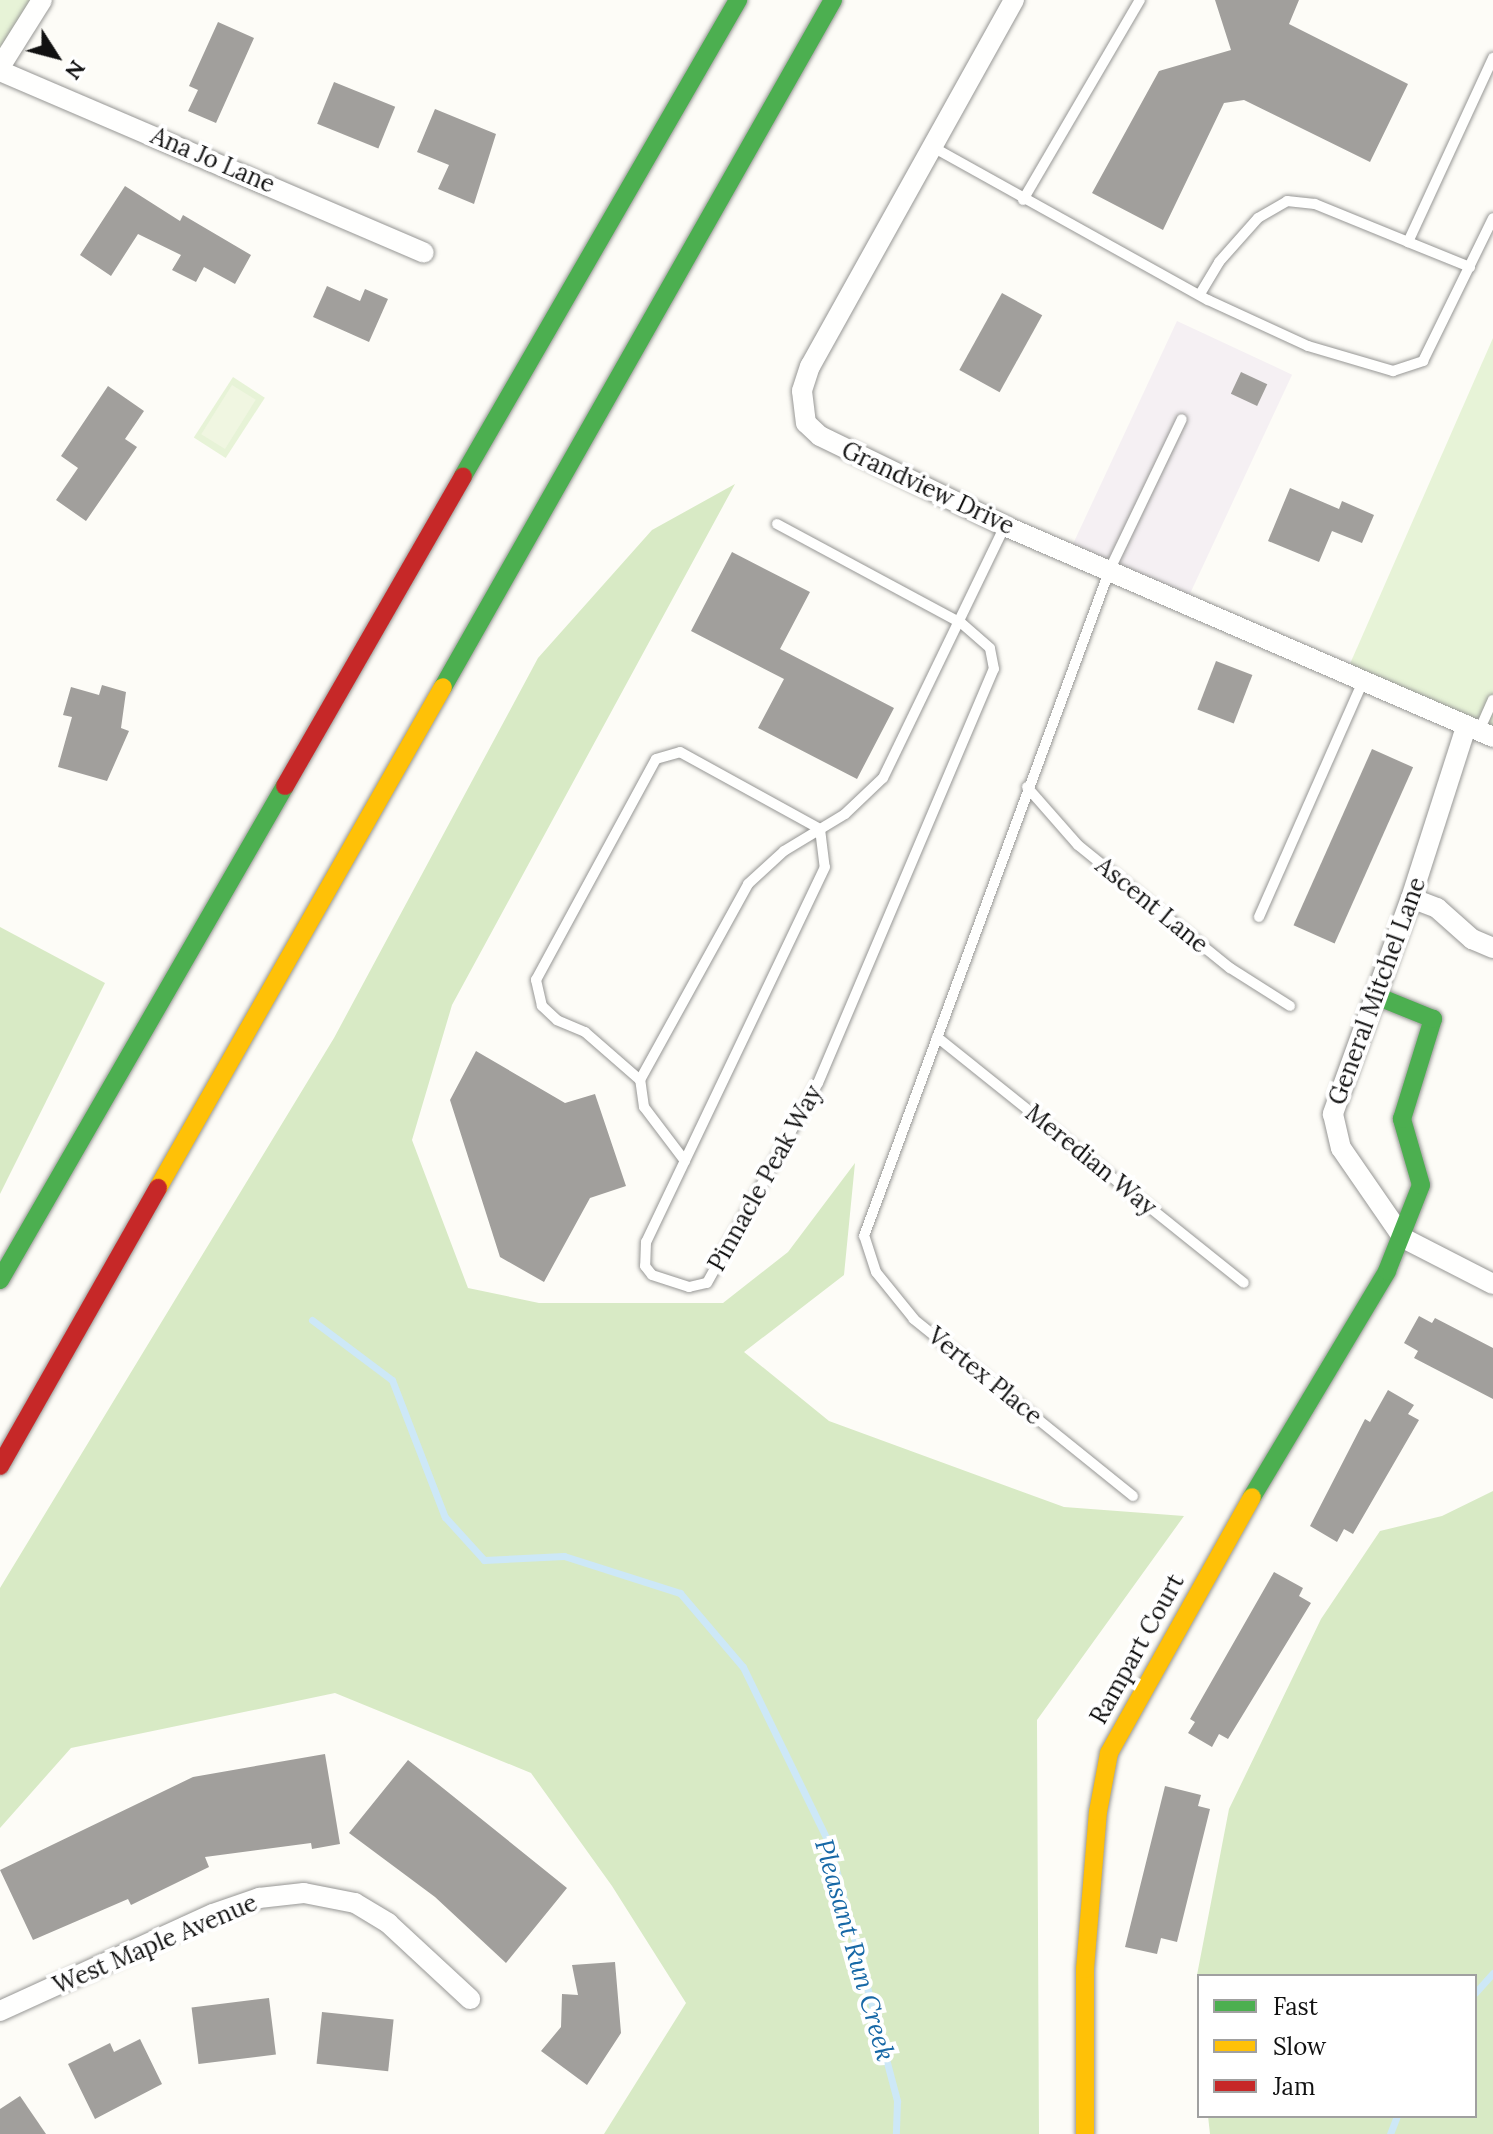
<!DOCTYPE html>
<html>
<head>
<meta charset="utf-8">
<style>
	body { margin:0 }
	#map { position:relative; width:1493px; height:2134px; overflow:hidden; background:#fdfcf7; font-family:Lora,serif }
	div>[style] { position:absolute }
	.industrial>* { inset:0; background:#f5f0f3; transform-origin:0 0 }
	.green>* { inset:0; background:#e7f3d7; transform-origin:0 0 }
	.forest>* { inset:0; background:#d8eac5 }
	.pitch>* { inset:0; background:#f0f6e1; transform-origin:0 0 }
	.stream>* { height:7px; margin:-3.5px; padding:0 3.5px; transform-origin:3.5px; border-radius:3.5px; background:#cde8f7 }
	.building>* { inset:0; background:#a19f9c; transform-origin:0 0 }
	.roads { filter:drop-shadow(0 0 2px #979795) drop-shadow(0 0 2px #979795) }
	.lane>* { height:10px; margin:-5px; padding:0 5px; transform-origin:5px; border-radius:5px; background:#fffffe }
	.street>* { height:20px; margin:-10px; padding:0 10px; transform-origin:10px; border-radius:10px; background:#fffffe }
	.fast>* { height:18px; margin:-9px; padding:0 9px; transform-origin:9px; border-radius:9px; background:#4caf50 }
	.slow>* { height:18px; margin:-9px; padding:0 9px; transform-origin:9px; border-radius:9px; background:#ffc107 }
	.jam>* { height:18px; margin:-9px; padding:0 9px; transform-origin:9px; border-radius:9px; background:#c62828 }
	span { translate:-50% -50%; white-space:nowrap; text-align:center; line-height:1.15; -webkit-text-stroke:8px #fff; paint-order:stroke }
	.street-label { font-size:24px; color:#111 }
	.water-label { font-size:26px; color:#1768a6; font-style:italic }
	.legend { position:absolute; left:1197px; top:1974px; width:280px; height:144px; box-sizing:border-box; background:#fff; border:2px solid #a0a0a0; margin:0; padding:10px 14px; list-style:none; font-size:24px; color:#111 }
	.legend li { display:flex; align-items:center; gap:16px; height:40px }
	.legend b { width:40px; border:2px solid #a0a0a0 }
	.north { position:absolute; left:16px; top:16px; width:80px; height:80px; -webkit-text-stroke:6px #fff; paint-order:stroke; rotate:126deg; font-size:22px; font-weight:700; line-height:32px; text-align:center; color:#111 }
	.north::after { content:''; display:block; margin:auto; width:28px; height:36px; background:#111; clip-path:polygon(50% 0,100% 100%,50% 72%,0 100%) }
</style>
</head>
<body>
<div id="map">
	<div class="industrial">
		<div style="left:1177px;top:321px;width:127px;height:253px;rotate:25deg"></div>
	</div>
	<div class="green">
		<div style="clip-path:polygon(0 0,42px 0,0 67px)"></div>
		<div style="clip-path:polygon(1493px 338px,1493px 737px,1346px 673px)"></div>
		<div style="left:233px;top:377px;width:38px;height:72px;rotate:33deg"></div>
	</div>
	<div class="forest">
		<div style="clip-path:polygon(735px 484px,452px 1005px,412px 1140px,468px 1288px,539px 1303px,723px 1303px,788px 1252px,855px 1163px,844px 1275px,744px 1352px,829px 1421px,1064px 1507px,1184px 1516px,1037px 1720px,1039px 2134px,604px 2134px,686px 2003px,612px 1886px,531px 1773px,335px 1693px,71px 1748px,0 1828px,0 1588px,334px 1038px,538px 658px,652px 530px)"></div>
		<div style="clip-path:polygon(0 927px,105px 983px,0 1194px)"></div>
		<div style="clip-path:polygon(1493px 1491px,1493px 2134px,1210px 2134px,1208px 2116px,1475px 2116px,1475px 1976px,1199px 1976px,1199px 2004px,1197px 1975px,1229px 1809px,1321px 1619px,1380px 1531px,1442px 1516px)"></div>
	</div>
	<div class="pitch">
		<div style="left:232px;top:385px;width:28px;height:58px;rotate:32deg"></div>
	</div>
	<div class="stream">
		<div style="left:312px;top:1320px;width:100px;rotate:36.9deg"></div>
		<div style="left:392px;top:1380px;width:147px;rotate:68.9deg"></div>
		<div style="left:445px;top:1517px;width:58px;rotate:47.8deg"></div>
		<div style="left:484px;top:1560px;width:80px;rotate:-2.9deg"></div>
		<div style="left:564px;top:1556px;width:122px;rotate:17.7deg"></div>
		<div style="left:680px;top:1593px;width:97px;rotate:49.6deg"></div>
		<div style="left:743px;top:1667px;width:196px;rotate:64deg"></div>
		<div style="left:829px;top:1843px;width:267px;rotate:75.2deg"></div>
		<div style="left:897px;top:2101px;width:33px;rotate:92deg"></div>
		<div style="left:1475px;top:1993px;width:27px;rotate:-48deg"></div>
		<div style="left:1390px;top:2134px;width:19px;rotate:-69deg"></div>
	</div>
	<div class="building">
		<div style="clip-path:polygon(1215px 0,1299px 0,1289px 24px,1408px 84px,1370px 162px,1244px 100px,1224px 103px,1163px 230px,1092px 193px,1159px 71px,1231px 50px)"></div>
		<div style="clip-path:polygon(218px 22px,254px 38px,216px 123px,188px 111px,198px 90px,189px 86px)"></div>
		<div style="left:334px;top:82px;width:66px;height:45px;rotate:22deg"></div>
		<div style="clip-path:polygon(435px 109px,496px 134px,474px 204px,438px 189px,449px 165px,417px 152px)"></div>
		<div style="clip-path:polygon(125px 186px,180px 221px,183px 215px,251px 255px,235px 284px,204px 267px,196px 282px,172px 270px,181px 255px,138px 234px,111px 276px,80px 255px)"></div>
		<div style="clip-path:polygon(327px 286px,360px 301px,365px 289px,388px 299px,369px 342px,313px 317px)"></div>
		<div style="left:1002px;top:293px;width:46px;height:88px;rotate:29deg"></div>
		<div style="left:1241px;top:372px;width:29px;height:24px;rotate:25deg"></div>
		<div style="clip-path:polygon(108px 386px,144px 411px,125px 439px,137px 447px,86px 521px,56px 500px,78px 468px,61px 456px)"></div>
		<div style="clip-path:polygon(1290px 488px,1339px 509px,1342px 501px,1374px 515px,1362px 543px,1332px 531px,1319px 562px,1268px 541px)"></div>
		<div style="clip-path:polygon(732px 552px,810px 592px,780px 649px,894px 708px,857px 779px,758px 728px,784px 679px,691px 631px)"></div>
		<div style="left:1216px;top:661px;width:39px;height:52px;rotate:21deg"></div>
		<div style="clip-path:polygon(102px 685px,126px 692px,121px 728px,129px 731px,107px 781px,58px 767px,72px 717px,63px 715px,71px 687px,99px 695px)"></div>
		<div style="left:1372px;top:749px;width:45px;height:193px;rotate:24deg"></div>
		<div style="clip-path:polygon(476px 1051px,565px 1103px,595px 1094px,626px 1186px,590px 1198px,544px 1282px,500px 1257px,450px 1100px)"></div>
		<div style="clip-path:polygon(1419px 1316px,1432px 1323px,1435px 1318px,1493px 1348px,1493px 1399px,1414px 1358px,1418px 1351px,1404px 1343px)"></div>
		<div style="clip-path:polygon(1388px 1390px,1414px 1405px,1408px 1414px,1419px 1420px,1353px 1534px,1344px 1529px,1337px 1542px,1310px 1526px,1365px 1419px,1370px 1422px)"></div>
		<div style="clip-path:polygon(1274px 1572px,1303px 1588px,1299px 1596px,1311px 1603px,1228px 1739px,1219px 1734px,1212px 1747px,1188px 1733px,1195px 1722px,1190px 1719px)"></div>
		<div style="clip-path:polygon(325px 1754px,340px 1844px,312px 1849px,311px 1843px,205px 1857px,209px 1867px,131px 1905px,128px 1899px,33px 1940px,0 1870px,193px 1777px)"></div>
		<div style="clip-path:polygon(408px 1760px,567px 1888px,506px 1963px,435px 1897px,349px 1833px)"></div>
		<div style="clip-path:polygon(1165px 1786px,1201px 1795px,1198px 1806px,1210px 1809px,1177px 1942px,1161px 1938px,1157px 1954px,1125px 1947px)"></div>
		<div style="clip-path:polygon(615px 1962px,621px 2033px,587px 2085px,541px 2051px,561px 2027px,562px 1994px,578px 1995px,572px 1965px)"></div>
		<div style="left:269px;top:1998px;width:57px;height:78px;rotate:83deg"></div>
		<div style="left:322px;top:2012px;width:72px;height:52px;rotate:6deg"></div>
		<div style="clip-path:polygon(140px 2039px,162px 2084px,95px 2119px,68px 2064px,110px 2043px,114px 2052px)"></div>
		<div style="clip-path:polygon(20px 2096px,46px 2134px,0 2134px,0 2109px)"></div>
	</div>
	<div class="roads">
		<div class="lane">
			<div style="left:931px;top:146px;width:317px;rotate:29.1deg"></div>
			<div style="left:1208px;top:300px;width:110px;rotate:24.7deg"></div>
			<div style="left:1308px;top:346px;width:89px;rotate:16.4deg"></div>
			<div style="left:1393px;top:371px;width:32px;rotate:-18deg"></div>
			<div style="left:1423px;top:361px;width:159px;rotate:-63.9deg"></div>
			<div style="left:1023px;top:200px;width:232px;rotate:-59.7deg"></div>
			<div style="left:1408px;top:242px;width:67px;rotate:22deg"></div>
			<div style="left:1200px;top:294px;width:37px;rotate:-59deg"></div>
			<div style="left:1219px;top:262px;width:59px;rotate:-48.4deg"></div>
			<div style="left:1258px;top:218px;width:34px;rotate:-30deg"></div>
			<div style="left:1287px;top:201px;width:28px;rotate:6deg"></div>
			<div style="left:1315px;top:204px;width:100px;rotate:22.2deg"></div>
			<div style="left:1408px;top:242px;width:203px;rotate:-65.2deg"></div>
			<div style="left:1479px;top:731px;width:34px;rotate:-66deg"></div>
			<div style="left:1027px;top:787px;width:77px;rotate:48.7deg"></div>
			<div style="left:1078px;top:845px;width:196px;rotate:39deg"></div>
			<div style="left:1230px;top:968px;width:71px;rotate:32.3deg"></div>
			<div style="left:1259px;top:917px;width:258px;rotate:-66.2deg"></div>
			<div style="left:937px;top:1037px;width:393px;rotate:38.7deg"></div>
			<div style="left:640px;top:1080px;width:73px;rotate:-138.9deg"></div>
			<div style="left:585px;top:1032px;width:30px;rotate:-157deg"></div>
			<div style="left:557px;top:1020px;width:21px;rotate:-137deg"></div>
			<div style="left:542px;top:1006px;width:27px;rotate:-103deg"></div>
			<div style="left:536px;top:980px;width:251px;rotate:-61.5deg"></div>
			<div style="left:656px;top:759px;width:25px;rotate:-16deg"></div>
			<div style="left:680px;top:752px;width:160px;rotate:28.8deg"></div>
			<div style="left:820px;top:829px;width:38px;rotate:83deg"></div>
			<div style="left:825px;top:867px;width:416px;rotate:115.5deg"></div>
			<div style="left:646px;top:1242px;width:24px;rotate:92deg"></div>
			<div style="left:645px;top:1266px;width:11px;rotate:52deg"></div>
			<div style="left:652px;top:1275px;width:39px;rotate:18deg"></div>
			<div style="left:689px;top:1287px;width:18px;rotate:-13deg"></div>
			<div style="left:707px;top:1283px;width:229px;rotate:-61deg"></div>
			<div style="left:818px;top:1083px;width:450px;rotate:-67deg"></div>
			<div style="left:994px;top:669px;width:21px;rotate:-101deg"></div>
			<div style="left:990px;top:648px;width:38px;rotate:-139deg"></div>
			<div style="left:961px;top:623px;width:209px;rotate:-151.7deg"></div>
			<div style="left:685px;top:1161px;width:68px;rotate:-127.2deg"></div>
			<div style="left:644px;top:1107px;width:27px;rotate:-98deg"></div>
			<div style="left:640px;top:1080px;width:224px;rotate:-61.1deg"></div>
			<div style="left:748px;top:884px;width:49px;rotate:-42.5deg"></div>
			<div style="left:784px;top:851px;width:71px;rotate:-31.2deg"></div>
			<div style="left:845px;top:814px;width:52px;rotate:-43.5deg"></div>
			<div style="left:883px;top:778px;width:280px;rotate:-64.2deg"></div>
			<div style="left:1133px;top:1496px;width:282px;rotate:-141.1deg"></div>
			<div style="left:914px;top:1319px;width:60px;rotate:-129deg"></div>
			<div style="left:876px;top:1272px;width:38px;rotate:-108deg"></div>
			<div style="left:864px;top:1236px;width:711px;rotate:-69.76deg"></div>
			<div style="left:1110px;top:569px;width:166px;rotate:-64.4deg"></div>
		</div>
		<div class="street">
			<div style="left:1014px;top:0;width:419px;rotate:119.1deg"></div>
			<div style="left:810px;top:366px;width:26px;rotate:108deg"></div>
			<div style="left:802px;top:391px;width:32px;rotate:83deg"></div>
			<div style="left:806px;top:423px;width:19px;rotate:43deg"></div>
			<div style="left:820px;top:436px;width:206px;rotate:25.9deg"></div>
			<div style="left:1005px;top:526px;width:532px;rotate:23.38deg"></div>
			<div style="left:0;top:67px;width:79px;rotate:-57.9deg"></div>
			<div style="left:0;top:71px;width:461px;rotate:23.2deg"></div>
			<div style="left:1466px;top:727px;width:180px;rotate:107.8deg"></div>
			<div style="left:1411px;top:898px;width:230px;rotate:109.9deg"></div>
			<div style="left:1333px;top:1114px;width:35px;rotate:77deg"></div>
			<div style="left:1341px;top:1148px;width:109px;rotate:55.4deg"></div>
			<div style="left:1403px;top:1238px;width:101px;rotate:27.1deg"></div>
			<div style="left:1411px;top:898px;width:28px;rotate:21deg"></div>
			<div style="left:1437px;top:908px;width:47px;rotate:41.5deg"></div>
			<div style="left:1472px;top:939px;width:23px;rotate:23deg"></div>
			<div style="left:0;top:2011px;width:234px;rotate:-24.5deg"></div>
			<div style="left:213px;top:1914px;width:49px;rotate:-19.2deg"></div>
			<div style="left:259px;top:1898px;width:45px;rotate:-6.3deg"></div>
			<div style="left:304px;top:1893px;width:52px;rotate:11.1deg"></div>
			<div style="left:355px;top:1903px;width:39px;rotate:31deg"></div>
			<div style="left:388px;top:1923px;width:112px;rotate:42.8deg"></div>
		</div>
		<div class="fast">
			<div style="left:463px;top:476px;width:550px;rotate:-59.98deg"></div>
			<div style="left:443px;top:687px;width:790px;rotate:-60.42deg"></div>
			<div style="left:0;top:1280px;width:570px;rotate:-60.02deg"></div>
			<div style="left:1252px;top:1497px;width:263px;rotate:-59.1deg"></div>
			<div style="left:1387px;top:1271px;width:92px;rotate:-68.4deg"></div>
			<div style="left:1421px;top:1185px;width:69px;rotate:-106.1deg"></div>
			<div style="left:1402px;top:1119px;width:105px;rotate:-72.8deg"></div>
			<div style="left:1433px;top:1019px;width:61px;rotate:-158deg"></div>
		</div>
		<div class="slow">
			<div style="left:158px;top:1188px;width:576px;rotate:-60.37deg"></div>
			<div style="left:1085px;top:2134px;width:165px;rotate:-90deg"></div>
			<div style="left:1085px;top:1969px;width:158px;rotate:-85.3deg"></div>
			<div style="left:1098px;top:1812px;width:60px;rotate:-79.4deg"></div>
			<div style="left:1109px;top:1753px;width:293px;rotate:-60.8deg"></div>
		</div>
		<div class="jam">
			<div style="left:285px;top:786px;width:357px;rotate:-60.1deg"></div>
			<div style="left:0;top:1466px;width:320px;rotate:-60.4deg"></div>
		</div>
	</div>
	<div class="street-label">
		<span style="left:213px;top:160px;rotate:23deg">Ana Jo Lane</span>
		<span style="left:928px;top:488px;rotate:25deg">Grandview Drive</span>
		<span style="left:1152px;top:905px;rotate:39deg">Ascent Lane</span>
		<span style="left:1377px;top:991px;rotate:-70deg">General Mitchel Lane</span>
		<span style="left:1091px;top:1160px;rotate:39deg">Meredian Way</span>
		<span style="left:765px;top:1178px;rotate:-61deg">Pinnacle Peak Way</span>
		<span style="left:985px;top:1376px;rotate:39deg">Vertex Place</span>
		<span style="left:1137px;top:1649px;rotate:-61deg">Rampart Court</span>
		<span style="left:155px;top:1944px;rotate:-23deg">West Maple Avenue</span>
	</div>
	<div class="water-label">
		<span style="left:855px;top:1950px;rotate:74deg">Pleasant Run Creek</span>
	</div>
	<ul class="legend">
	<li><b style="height:10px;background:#4caf50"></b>Fast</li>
	<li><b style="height:10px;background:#ffc107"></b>Slow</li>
	<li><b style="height:10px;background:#c62828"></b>Jam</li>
	</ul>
	<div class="north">N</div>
</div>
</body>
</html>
